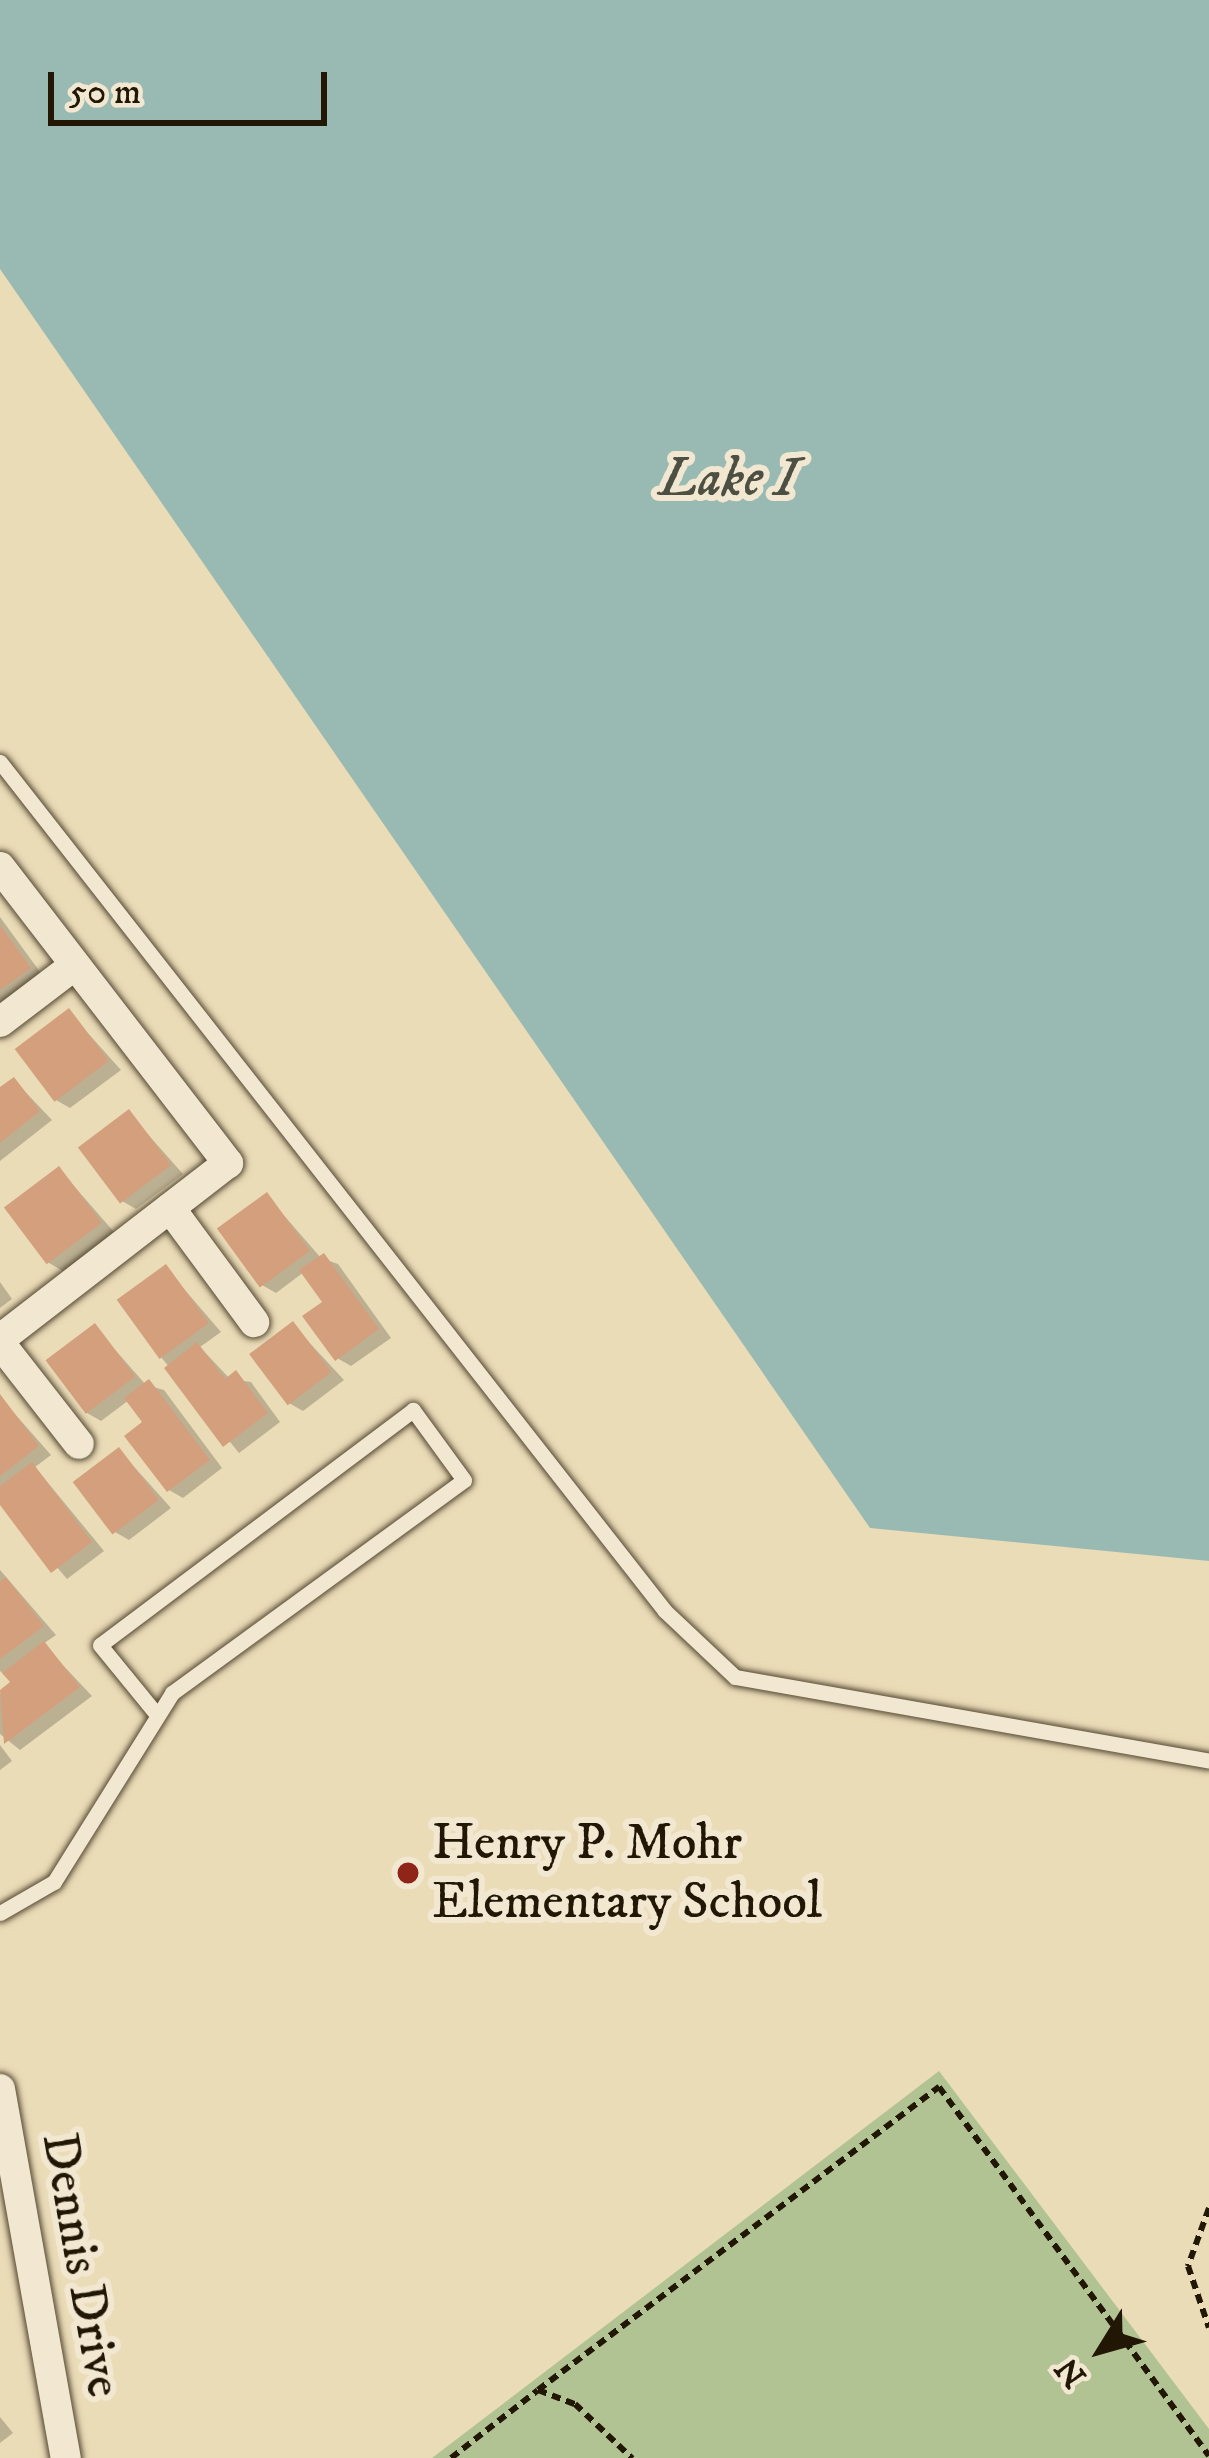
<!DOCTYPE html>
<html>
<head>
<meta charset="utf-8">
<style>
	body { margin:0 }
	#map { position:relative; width:1209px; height:2458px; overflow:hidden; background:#ebdcb8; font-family:"IM FELL DW Pica",serif }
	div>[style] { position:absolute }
	.green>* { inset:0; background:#b1c293 }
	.water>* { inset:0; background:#99bab3 }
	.shadow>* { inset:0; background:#0003 }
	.building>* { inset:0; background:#d49f7c; transform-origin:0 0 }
	.path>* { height:6px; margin-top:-3px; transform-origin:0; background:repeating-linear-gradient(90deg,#221605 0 9px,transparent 0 15px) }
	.roads { filter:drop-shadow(0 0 3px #544832) drop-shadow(0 0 3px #544832) }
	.service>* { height:15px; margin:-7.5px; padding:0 7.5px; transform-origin:7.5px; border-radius:7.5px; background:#f2e8d1 }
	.minor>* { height:30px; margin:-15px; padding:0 15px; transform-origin:15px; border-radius:15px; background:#f2e8d1 }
	.dots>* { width:33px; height:33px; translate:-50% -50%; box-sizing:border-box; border:6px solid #f2e8d1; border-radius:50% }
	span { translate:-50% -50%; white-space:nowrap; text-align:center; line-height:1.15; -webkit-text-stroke:12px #f2e8d1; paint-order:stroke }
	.poi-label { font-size:51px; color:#221605 }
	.left { translate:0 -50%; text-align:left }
	.street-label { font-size:51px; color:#221605 }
	.water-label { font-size:54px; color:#4c4f42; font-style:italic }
	.north { position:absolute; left:1041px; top:2290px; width:120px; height:120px; -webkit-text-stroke:9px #f2e8d1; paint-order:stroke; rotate:233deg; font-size:33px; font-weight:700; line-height:48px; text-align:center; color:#221605 }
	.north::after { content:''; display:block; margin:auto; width:42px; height:54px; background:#221605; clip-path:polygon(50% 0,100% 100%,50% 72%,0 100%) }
	.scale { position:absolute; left:48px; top:72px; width:279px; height:54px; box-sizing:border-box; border:6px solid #221605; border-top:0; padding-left:15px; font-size:36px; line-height:42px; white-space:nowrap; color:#221605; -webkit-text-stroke:9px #f2e8d1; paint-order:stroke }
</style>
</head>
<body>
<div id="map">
	<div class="green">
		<div style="clip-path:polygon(939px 2071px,1209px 2429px,1209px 2458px,432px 2458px)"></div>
	</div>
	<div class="water">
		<div style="clip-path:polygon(0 0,1209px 0,1209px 1561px,870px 1528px,0 269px)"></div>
	</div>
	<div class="shadow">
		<div style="clip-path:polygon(0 917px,43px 976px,0 1008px)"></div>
		<div style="clip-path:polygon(69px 1012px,121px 1070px,70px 1108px,56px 1100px)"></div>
		<div style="clip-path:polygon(14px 1080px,52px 1120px,0 1161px,0 1091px)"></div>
		<div style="clip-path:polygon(129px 1113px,183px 1174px,136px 1209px,122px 1201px)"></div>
		<div style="clip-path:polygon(60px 1170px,114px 1232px,63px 1271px,49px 1263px)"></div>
		<div style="clip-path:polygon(267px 1196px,321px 1258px,338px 1264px,391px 1338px,351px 1366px,337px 1358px,326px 1302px,304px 1272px,276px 1293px,262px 1285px)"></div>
		<div style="clip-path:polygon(166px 1268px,221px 1332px,200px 1347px,230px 1379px,251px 1382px,280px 1422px,239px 1453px,161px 1357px)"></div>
		<div style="clip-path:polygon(0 1282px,12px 1299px,0 1308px)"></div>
		<div style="clip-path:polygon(293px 1325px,344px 1380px,303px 1411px,289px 1403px)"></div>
		<div style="clip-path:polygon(95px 1327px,146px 1385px,164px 1390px,222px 1468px,183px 1498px,169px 1490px,146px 1423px,129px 1400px,101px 1421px,87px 1413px)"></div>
		<div style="clip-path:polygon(0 1397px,51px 1455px,35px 1467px,104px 1551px,67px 1579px,0 1500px)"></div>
		<div style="clip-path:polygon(120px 1451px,171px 1508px,129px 1540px,115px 1532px)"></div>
		<div style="clip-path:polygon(0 1570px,56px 1635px,43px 1644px,92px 1696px,20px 1750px,0 1734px,0 1694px,14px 1683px,0 1671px)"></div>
		<div style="clip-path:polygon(0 1745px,12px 1761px,0 1770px)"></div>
		<div style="clip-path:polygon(0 2417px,13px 2433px,0 2443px)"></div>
	</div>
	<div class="building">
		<div style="clip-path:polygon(0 925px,31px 968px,0 990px)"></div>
		<div style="left:69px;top:1008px;width:66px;height:68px;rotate:53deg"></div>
		<div style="clip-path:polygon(14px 1077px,40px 1111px,0 1143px,0 1087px)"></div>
		<div style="left:129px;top:1109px;width:70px;height:64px;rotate:53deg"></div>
		<div style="left:59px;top:1166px;width:71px;height:69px;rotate:53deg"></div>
		<div style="left:267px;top:1192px;width:73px;height:62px;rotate:54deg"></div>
		<div style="clip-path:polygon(324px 1253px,379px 1329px,335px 1361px,302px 1316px,322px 1302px,299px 1270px)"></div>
		<div style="left:166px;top:1264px;width:73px;height:61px;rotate:54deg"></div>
		<div style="left:293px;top:1321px;width:64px;height:55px;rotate:53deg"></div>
		<div style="left:95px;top:1323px;width:67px;height:62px;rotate:53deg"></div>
		<div style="clip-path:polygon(197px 1342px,225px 1379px,236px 1370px,268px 1413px,223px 1447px,164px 1368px)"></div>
		<div style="clip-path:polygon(149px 1379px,210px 1460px,167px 1492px,124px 1436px,142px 1422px,124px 1398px)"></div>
		<div style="clip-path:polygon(0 1394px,39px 1446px,0 1476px)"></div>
		<div style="left:119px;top:1447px;width:66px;height:58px;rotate:53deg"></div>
		<div style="clip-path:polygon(32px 1462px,92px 1542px,51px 1573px,0 1505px,0 1486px)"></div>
		<div style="clip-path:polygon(6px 1577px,44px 1626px,0 1659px,0 1582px)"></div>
		<div style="clip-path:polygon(44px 1641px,80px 1687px,4px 1744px,0 1690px,10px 1682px,2px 1673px)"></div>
	</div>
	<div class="path">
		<div style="left:1209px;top:2208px;width:62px;rotate:109.9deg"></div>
		<div style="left:1188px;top:2266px;width:65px;rotate:71.3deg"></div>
		<div style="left:538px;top:2390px;width:503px;rotate:-37.08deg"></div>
		<div style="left:939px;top:2087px;width:457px;rotate:53.8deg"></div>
		<div style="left:451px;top:2458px;width:110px;rotate:-38deg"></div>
		<div style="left:538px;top:2390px;width:40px;rotate:21deg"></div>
		<div style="left:575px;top:2404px;width:79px;rotate:43.5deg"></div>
	</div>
	<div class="roads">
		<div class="service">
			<div style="left:0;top:762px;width:1078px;rotate:51.93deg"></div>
			<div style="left:665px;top:1611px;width:96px;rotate:43.3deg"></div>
			<div style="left:735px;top:1677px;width:481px;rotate:10deg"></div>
			<div style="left:0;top:1913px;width:62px;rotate:-29.9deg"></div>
			<div style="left:54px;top:1882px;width:223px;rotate:-58deg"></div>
			<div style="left:172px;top:1693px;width:361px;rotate:-36.1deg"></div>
			<div style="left:464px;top:1480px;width:87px;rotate:-126.1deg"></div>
			<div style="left:413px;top:1410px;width:391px;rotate:143.1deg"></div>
			<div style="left:100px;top:1645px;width:90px;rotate:50.8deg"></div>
		</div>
		<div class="minor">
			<div style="left:0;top:867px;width:374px;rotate:52.4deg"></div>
			<div style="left:228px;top:1163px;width:288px;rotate:142.3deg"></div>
			<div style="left:0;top:1022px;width:94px;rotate:-37.2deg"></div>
			<div style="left:170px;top:1208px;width:142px;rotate:53.6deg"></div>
			<div style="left:0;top:1343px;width:128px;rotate:52deg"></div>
			<div style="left:0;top:2089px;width:375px;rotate:79.9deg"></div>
		</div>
	</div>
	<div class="dots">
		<div style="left:408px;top:1873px;background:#8f2418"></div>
	</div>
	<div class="poi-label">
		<span class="left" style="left:432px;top:1873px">Henry P. Mohr<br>Elementary School</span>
	</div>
	<div class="street-label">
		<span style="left:81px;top:2265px;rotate:80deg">Dennis Drive</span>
	</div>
	<div class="water-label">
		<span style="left:728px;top:480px">Lake I</span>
	</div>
	<div class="north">N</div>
	<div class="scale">50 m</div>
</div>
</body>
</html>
